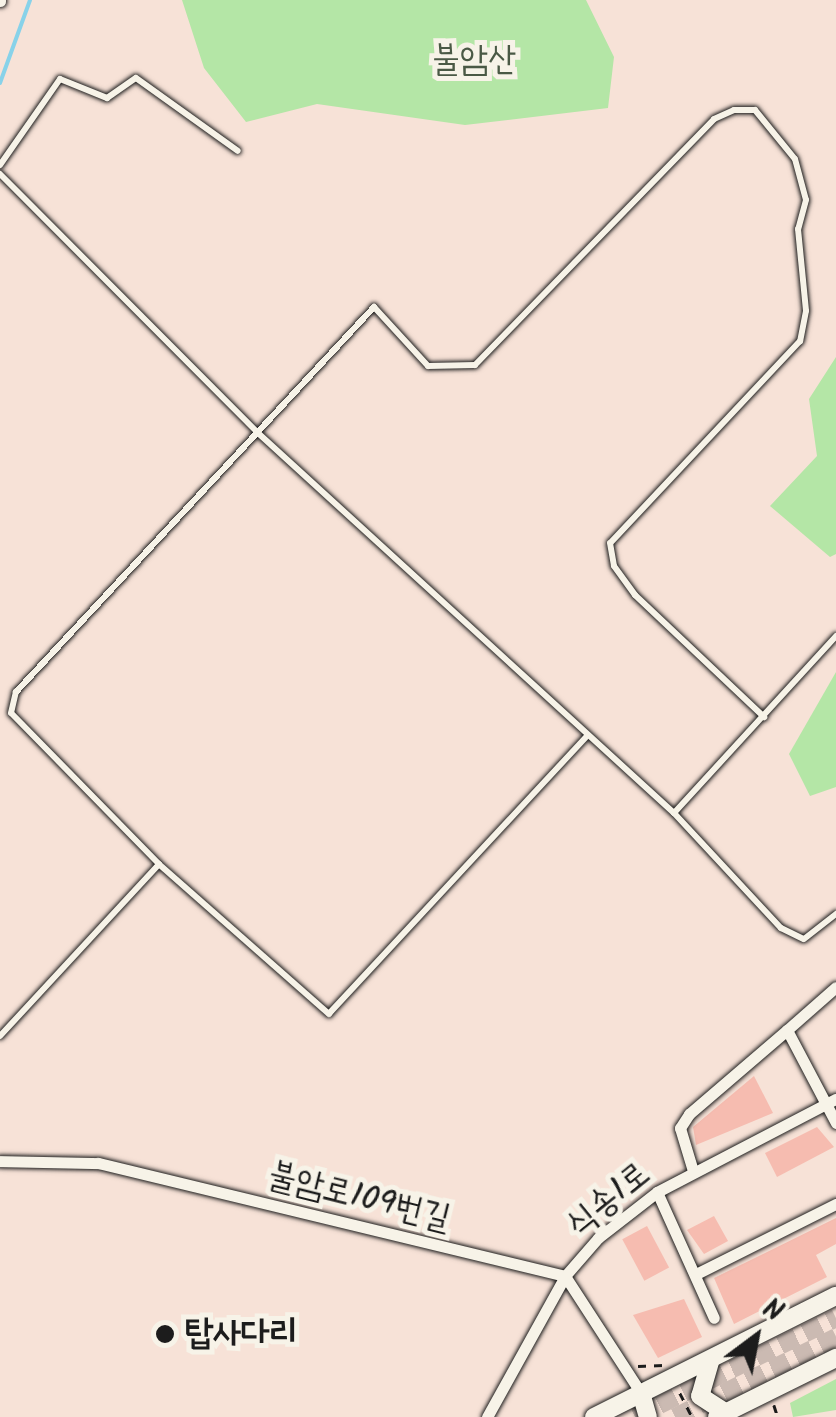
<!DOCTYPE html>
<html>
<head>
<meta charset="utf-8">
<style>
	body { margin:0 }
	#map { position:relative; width:836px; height:1417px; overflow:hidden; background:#f7e2d7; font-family:Kalam,"Poor Story",sans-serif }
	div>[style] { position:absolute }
	.green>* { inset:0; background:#b4e6a6 }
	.stream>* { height:4px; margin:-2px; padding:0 2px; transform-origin:2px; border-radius:2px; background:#88d2e9 }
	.building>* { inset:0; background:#f6bcb0; transform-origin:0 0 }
	.secondary-tunnel>* { height:18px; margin-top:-9px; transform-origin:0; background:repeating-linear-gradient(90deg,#cbbab2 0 18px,transparent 0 27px) }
	.path>* { height:2.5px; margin-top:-1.25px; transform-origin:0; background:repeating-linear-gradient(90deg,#1c1c1c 0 8px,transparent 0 16px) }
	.roads { filter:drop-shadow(0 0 2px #1c1c1c) drop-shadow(0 0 2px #1c1c1c) }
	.lane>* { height:6px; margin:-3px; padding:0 3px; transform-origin:3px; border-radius:3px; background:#f7f3e8 }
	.street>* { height:11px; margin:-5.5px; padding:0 5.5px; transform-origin:5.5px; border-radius:5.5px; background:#f7f3e8 }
	.secondary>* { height:18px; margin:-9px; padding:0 9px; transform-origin:9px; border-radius:9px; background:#f7f3e8 }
	.dots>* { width:28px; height:28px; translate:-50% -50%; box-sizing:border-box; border:5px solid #f7f3e8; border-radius:50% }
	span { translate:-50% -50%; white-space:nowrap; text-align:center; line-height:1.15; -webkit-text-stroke:10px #f7f3e8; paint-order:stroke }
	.park-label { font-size:35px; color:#4a5945 }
	.street-label { font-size:35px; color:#1c1c1c }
	.poi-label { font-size:35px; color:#1c1c1c; font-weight:700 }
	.left { translate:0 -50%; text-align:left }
	.north { position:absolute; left:706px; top:1287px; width:100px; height:100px; -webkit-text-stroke:8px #f7f3e8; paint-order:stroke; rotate:32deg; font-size:28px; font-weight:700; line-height:40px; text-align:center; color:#1c1c1c }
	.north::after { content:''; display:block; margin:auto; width:35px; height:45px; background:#1c1c1c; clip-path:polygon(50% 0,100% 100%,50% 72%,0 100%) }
</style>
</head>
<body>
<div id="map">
	<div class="green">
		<div style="clip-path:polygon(182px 0,586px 0,614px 57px,608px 108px,465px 125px,317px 104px,246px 122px,204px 68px)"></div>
		<div style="clip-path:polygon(836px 357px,836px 554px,830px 557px,770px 506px,817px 456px,809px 399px)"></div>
		<div style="clip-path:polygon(836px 672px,836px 787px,810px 796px,789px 754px)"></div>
		<div style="clip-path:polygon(836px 1379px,836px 1410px,793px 1417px,790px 1403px)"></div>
	</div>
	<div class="stream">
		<div style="left:0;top:83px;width:88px;rotate:-70.1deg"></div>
	</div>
	<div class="building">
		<div style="clip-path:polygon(754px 1076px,773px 1113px,696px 1145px,693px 1127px)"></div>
		<div style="clip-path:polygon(817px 1127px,834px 1147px,777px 1177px,765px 1153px)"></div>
		<div style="clip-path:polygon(714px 1216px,728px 1241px,704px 1254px,687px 1230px)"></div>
		<div style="clip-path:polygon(836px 1218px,836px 1244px,816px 1255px,827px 1277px,734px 1324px,714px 1278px)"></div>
		<div style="left:647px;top:1226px;width:47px;height:28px;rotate:62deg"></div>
		<div style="clip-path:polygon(684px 1299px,702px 1337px,658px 1358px,633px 1315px)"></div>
	</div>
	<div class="secondary-tunnel">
		<div style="left:635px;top:1417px;width:224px;rotate:-26.2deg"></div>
		<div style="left:675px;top:1417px;width:180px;rotate:-26.4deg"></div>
	</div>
	<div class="path">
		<div style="left:638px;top:1366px;width:26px;rotate:-2deg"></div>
		<div style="left:680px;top:1393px;width:27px;rotate:63deg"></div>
		<div style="left:774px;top:1405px;width:13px;rotate:72deg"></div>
	</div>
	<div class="roads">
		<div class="lane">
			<div style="left:0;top:165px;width:105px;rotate:-55.1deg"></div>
			<div style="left:60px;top:79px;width:51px;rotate:22deg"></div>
			<div style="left:107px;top:98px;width:35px;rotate:-35deg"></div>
			<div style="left:136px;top:78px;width:125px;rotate:35.6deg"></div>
			<div style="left:0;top:174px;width:366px;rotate:45.1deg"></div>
			<div style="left:258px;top:433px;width:563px;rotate:42.41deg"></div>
			<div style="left:674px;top:813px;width:157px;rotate:47.1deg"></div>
			<div style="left:781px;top:928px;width:25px;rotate:26deg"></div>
			<div style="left:804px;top:939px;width:41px;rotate:-38deg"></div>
			<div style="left:587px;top:736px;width:379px;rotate:132.9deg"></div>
			<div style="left:329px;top:1014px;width:227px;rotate:-138.6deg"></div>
			<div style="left:159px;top:864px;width:211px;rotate:-134.4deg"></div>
			<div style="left:11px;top:713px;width:22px;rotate:-77deg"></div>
			<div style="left:16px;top:692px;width:526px;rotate:-47.08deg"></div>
			<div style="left:374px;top:307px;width:80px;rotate:47.5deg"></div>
			<div style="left:428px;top:366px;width:47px;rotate:-1.2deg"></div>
			<div style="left:475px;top:365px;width:343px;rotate:-45.8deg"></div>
			<div style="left:714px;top:119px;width:22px;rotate:-24deg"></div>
			<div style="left:734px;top:110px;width:21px"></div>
			<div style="left:755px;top:110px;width:63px;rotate:50.8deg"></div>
			<div style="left:795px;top:159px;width:42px;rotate:75deg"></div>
			<div style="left:806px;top:200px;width:30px;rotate:105deg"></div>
			<div style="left:798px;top:229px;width:82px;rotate:84.4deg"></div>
			<div style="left:806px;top:311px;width:31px;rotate:101deg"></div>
			<div style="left:800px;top:341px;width:277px;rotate:133.2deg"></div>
			<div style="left:610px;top:543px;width:23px;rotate:80deg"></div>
			<div style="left:614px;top:566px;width:36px;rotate:54deg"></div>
			<div style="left:635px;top:595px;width:178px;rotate:43.4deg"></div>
			<div style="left:674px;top:813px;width:240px;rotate:-47.5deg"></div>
			<div style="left:0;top:1036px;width:234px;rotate:-47.2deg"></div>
		</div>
		<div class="street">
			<div style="left:0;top:1px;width:1px;rotate:-90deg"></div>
			<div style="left:787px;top:1030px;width:65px;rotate:-41.3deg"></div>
			<div style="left:0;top:1161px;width:98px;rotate:1.2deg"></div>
			<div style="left:98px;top:1163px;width:480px;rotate:13.6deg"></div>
			<div style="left:565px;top:1276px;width:140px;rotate:57deg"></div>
			<div style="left:693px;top:1171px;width:45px;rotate:-106.8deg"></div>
			<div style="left:680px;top:1128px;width:17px;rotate:-57deg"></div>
			<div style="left:689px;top:1114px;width:129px;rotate:-40.6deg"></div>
			<div style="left:787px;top:1030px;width:105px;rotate:62.2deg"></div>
			<div style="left:657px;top:1192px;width:138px;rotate:65.7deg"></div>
			<div style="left:696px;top:1274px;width:157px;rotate:-26.6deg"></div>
			<div style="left:487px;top:1417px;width:161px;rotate:-61deg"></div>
			<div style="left:565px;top:1276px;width:50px;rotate:-49deg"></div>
			<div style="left:598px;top:1238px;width:75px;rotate:-37.9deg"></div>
			<div style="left:657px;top:1192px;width:202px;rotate:-27.5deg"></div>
		</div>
		<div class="secondary">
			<div style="left:710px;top:1362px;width:35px;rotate:106deg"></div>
			<div style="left:700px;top:1396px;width:31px;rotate:33deg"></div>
			<div style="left:641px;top:1393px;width:25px;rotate:74deg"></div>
			<div style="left:594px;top:1417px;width:271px;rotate:-26.6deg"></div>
			<div style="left:717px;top:1417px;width:133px;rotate:-26.4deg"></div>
		</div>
	</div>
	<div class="dots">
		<div style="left:165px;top:1334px;background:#1c1c1c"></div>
	</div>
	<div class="park-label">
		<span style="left:474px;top:61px">불암산</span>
	</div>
	<div class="street-label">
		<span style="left:359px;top:1198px;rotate:14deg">불암로109번길</span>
		<span style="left:609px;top:1200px;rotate:-39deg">식송1로</span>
	</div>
	<div class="poi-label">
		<span class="left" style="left:185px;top:1334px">탑사다리</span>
	</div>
	<div class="north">N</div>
</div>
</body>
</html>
